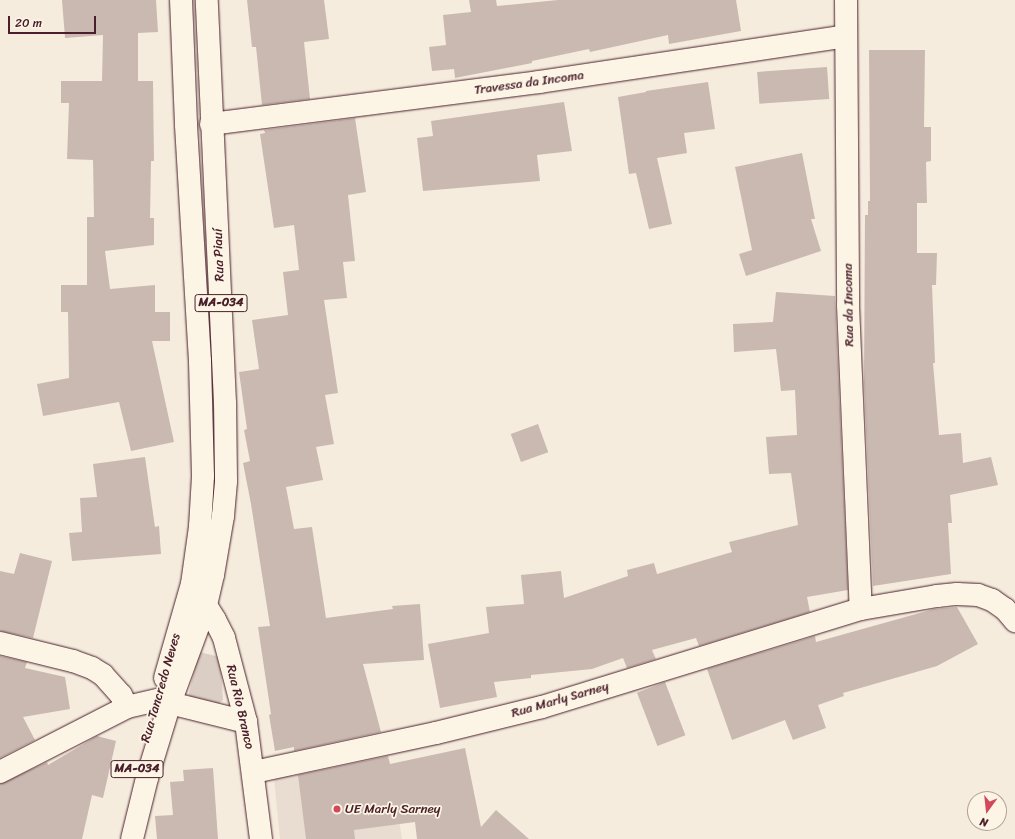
<!DOCTYPE html>
<html>
<head>
<meta charset="utf-8">
<style>
	body { margin:0 }
	#map { position:relative; width:1015px; height:839px; overflow:hidden; background:#f5ecde; font-family:Sriracha,sans-serif }
	div>[style] { position:absolute }
	.built>* { inset:0; background:#e8ddd0 }
	.green>* { inset:0; background:#dbcec4 }
	.building>* { inset:0; background:#cab9b1; transform-origin:0 0 }
	.roads { filter:drop-shadow(0 0 1px #4a1f2b) drop-shadow(0 0 1px #4a1f2b) }
	.street>* { height:22px; margin:-11px; padding:0 11px; transform-origin:11px; border-radius:11px; background:#fcf5e5 }
	.primary>* { height:22px; margin:-11px; padding:0 11px; transform-origin:11px; border-radius:11px; background:#fcf5e5 }
	.dots>* { width:11px; height:11px; translate:-50% -50%; box-sizing:border-box; border:2px solid #fcf5e5; border-radius:50% }
	span { translate:-50% -50%; white-space:nowrap; text-align:center; line-height:1.15; -webkit-text-stroke:3.5px #fcf5e5; paint-order:stroke }
	.shield-label span { padding:1px 3px; background:#fcf5e5; border:1px solid; border-radius:3px; -webkit-text-stroke-width:0 }
	.shield-label { font-size:12px; color:#4a1f2b; font-weight:700 }
	.street-label { font-size:13px; color:#4a1f2b }
	.poi-label { font-size:13px; color:#4a1f2b }
	.left { translate:0 -50%; text-align:left }
	.north { position:absolute; left:967px; top:791px; width:40px; height:40px; box-sizing:border-box; background:#fcf5e5; border:1px solid #b59f9b; border-radius:50%; rotate:195deg; font-size:11px; font-weight:700; line-height:16px; text-align:center; color:#4a1f2b }
	.north::after { content:''; display:block; margin:auto; width:14px; height:18px; background:#d1495b; clip-path:polygon(50% 0,100% 100%,50% 72%,0 100%) }
	.scale { position:absolute; left:8px; top:16px; width:88px; height:18px; box-sizing:border-box; border:2px solid #4a1f2b; border-top:0; padding-left:5px; font-size:12px; line-height:14px; white-space:nowrap; color:#4a1f2b; -webkit-text-stroke:3px #fcf5e5; paint-order:stroke }
</style>
</head>
<body>
<div id="map">
	<div class="built">
		<div style="clip-path:polygon(390px 764px,402px 839px,280px 839px,274px 778px)"></div>
	</div>
	<div class="green">
		<div style="clip-path:polygon(199px 652px,220px 657px,223px 700px,218px 704px,188px 697px)"></div>
	</div>
	<div class="building">
		<div style="clip-path:polygon(62px 0,156px 0,158px 32px,138px 33px,138px 81px,153px 81px,154px 161px,151px 161px,150px 218px,154px 218px,154px 245px,105px 251px,110px 289px,155px 285px,155px 312px,170px 312px,170px 341px,152px 341px,174px 442px,131px 451px,119px 402px,43px 416px,37px 384px,69px 378px,68px 312px,61px 312px,61px 285px,87px 285px,87px 217px,94px 217px,93px 160px,67px 159px,69px 103px,61px 103px,61px 81px,102px 81px,103px 35px,65px 38px)"></div>
		<div style="clip-path:polygon(247px 0,324px 0,329px 39px,304px 42px,310px 99px,262px 105px,256px 47px,252px 47px)"></div>
		<div style="clip-path:polygon(469px 0,496px 0,497px 6px,558px 0,736px 0,741px 31px,669px 44px,668px 35px,590px 52px,589px 49px,532px 61px,532px 63px,455px 78px,454px 69px,432px 71px,429px 47px,446px 45px,443px 15px,471px 12px)"></div>
		<div style="clip-path:polygon(869px 50px,925px 50px,924px 127px,931px 127px,931px 161px,926px 162px,927px 203px,917px 203px,917px 253px,937px 253px,936px 285px,932px 285px,935px 363px,933px 363px,939px 435px,961px 433px,963px 463px,991px 457px,998px 485px,950px 495px,952px 523px,948px 523px,951px 574px,873px 586px,864px 382px,865px 215px,868px 215px,868px 201px,870px 201px)"></div>
		<div style="left:827px;top:67px;width:32px;height:70px;rotate:86deg"></div>
		<div style="clip-path:polygon(708px 82px,715px 129px,684px 133px,687px 153px,657px 158px,672px 224px,649px 229px,636px 173px,629px 174px,618px 97px,646px 92px,646px 91px)"></div>
		<div style="clip-path:polygon(564px 102px,572px 151px,537px 155px,540px 181px,423px 191px,417px 138px,433px 136px,431px 121px)"></div>
		<div style="clip-path:polygon(355px 118px,366px 192px,348px 195px,355px 261px,343px 262px,347px 298px,324px 300px,338px 393px,325px 395px,334px 444px,316px 447px,323px 480px,286px 487px,294px 529px,312px 527px,326px 618px,393px 609px,392px 606px,420px 604px,424px 660px,363px 664px,381px 732px,294px 751px,294px 747px,275px 751px,269px 715px,271px 714px,258px 627px,270px 626px,251px 504px,243px 463px,250px 461px,244px 430px,247px 429px,239px 372px,259px 369px,252px 320px,288px 315px,283px 272px,299px 270px,294px 225px,274px 228px,260px 134px,265px 133px,264px 130px)"></div>
		<div style="clip-path:polygon(802px 153px,815px 219px,811px 219px,821px 251px,746px 276px,739px 254px,752px 250px,735px 167px)"></div>
		<div style="clip-path:polygon(776px 292px,835px 296px,848px 590px,807px 597px,810px 612px,699px 646px,696px 638px,652px 650px,656px 659px,627px 668px,623px 658px,592px 669px,531px 675px,531px 678px,494px 682px,497px 697px,440px 708px,428px 644px,489px 633px,486px 607px,524px 604px,521px 575px,561px 571px,564px 598px,628px 576px,627px 570px,654px 563px,657px 574px,732px 552px,729px 542px,798px 525px,791px 473px,769px 474px,766px 437px,797px 435px,795px 390px,781px 391px,776px 349px,734px 352px,733px 324px,773px 322px)"></div>
		<div style="left:538px;top:424px;width:30px;height:29px;rotate:70deg"></div>
		<div style="clip-path:polygon(145px 457px,155px 527px,159px 526px,161px 554px,72px 561px,69px 533px,82px 532px,80px 498px,97px 497px,93px 464px)"></div>
		<div style="clip-path:polygon(20px 553px,52px 561px,33px 638px,0 631px,0 571px,14px 574px)"></div>
		<div style="clip-path:polygon(957px 607px,978px 644px,937px 666px,843px 693px,844px 696px,818px 705px,826px 728px,793px 740px,785px 720px,732px 740px,707px 669px,815px 636px,816px 642px,934px 609px)"></div>
		<div style="clip-path:polygon(0 656px,27px 662px,25px 668px,65px 677px,70px 709px,23px 717px,35px 740px,0 758px)"></div>
		<div style="left:665px;top:682px;width:57px;height:30px;rotate:69deg"></div>
		<div style="clip-path:polygon(97px 736px,116px 741px,103px 798px,92px 795px,82px 839px,0 839px,0 784px,47px 762px,48px 765px)"></div>
		<div style="clip-path:polygon(465px 748px,481px 827px,496px 810px,529px 839px,417px 839px,415px 822px,354px 830px,355px 839px,306px 839px,298px 775px,388px 756px,390px 764px)"></div>
		<div style="clip-path:polygon(213px 768px,218px 839px,157px 839px,155px 816px,173px 815px,170px 782px,184px 781px,183px 770px)"></div>
	</div>
	<div class="roads">
		<div class="street">
			<div style="left:846px;top:0;width:305px;rotate:89.6deg"></div>
			<div style="left:848px;top:305px;width:304px;rotate:87.6deg"></div>
			<div style="left:211px;top:124px;width:331px;rotate:-7.3deg"></div>
			<div style="left:539px;top:82px;width:310px;rotate:-8.5deg"></div>
			<div style="left:197px;top:591px;width:34px;rotate:58deg"></div>
			<div style="left:215px;top:620px;width:20px;rotate:63deg"></div>
			<div style="left:224px;top:638px;width:87px;rotate:75.3deg"></div>
			<div style="left:246px;top:722px;width:118px;rotate:82.7deg"></div>
			<div style="left:0;top:643px;width:75px;rotate:13.9deg"></div>
			<div style="left:73px;top:661px;width:20px;rotate:20deg"></div>
			<div style="left:92px;top:668px;width:13px;rotate:32deg"></div>
			<div style="left:103px;top:675px;width:27px;rotate:48deg"></div>
			<div style="left:121px;top:695px;width:13px;rotate:63deg"></div>
			<div style="left:0;top:772px;width:143px;rotate:-27.1deg"></div>
			<div style="left:127px;top:707px;width:32px;rotate:-13deg"></div>
			<div style="left:158px;top:700px;width:91px;rotate:14deg"></div>
			<div style="left:254px;top:772px;width:186px;rotate:-12.1deg"></div>
			<div style="left:436px;top:733px;width:109px;rotate:-13.8deg"></div>
			<div style="left:542px;top:707px;width:334px;rotate:-17.1deg"></div>
			<div style="left:861px;top:609px;width:77px;rotate:-9.7deg"></div>
			<div style="left:937px;top:596px;width:20px;rotate:-6deg"></div>
			<div style="left:957px;top:594px;width:21px;rotate:3deg"></div>
			<div style="left:978px;top:595px;width:15px;rotate:20deg"></div>
			<div style="left:992px;top:600px;width:16px;rotate:35deg"></div>
			<div style="left:1005px;top:609px;width:16px;rotate:50deg"></div>
		</div>
		<div class="primary">
			<div style="left:165px;top:678px;width:98px;rotate:-74deg"></div>
			<div style="left:192px;top:584px;width:58px;rotate:-82deg"></div>
			<div style="left:200px;top:527px;width:51px;rotate:-86.6deg"></div>
			<div style="left:203px;top:476px;width:115px;rotate:-91.5deg"></div>
			<div style="left:200px;top:361px;width:237px;rotate:-93.4deg"></div>
			<div style="left:186px;top:124px;width:124px;rotate:-92.3deg"></div>
			<div style="left:132px;top:839px;width:63px;rotate:-76.2deg"></div>
			<div style="left:147px;top:778px;width:78px;rotate:-73deg"></div>
			<div style="left:170px;top:703px;width:104px;rotate:-69.8deg"></div>
			<div style="left:206px;top:605px;width:31px;rotate:-77deg"></div>
			<div style="left:213px;top:575px;width:60px;rotate:-80.4deg"></div>
			<div style="left:223px;top:516px;width:35px;rotate:-85deg"></div>
			<div style="left:226px;top:481px;width:78px;rotate:-90.7deg"></div>
			<div style="left:225px;top:403px;width:403px;rotate:-92.6deg"></div>
		</div>
	</div>
	<div class="dots">
		<div style="left:337px;top:809px;background:#d1495b"></div>
	</div>
	<div class="shield-label">
		<span style="left:221px;top:303px">MA-034</span>
		<span style="left:137px;top:769px">MA-034</span>
	</div>
	<div class="street-label">
		<span style="left:529px;top:83px;rotate:-8deg">Travessa da Incoma</span>
		<span style="left:219px;top:255px;rotate:-92deg">Rua Piauí</span>
		<span style="left:849px;top:305px;rotate:-91deg">Rua da Incoma</span>
		<span style="left:161px;top:688px;rotate:-74deg">Rua Tancredo Neves</span>
		<span style="left:560px;top:700px;rotate:-16deg">Rua Marly Sarney</span>
		<span style="left:240px;top:707px;rotate:77deg">Rua Rio Branco</span>
	</div>
	<div class="poi-label">
		<span class="left" style="left:345px;top:809px">UE Marly Sarney</span>
	</div>
	<div class="north">N</div>
	<div class="scale">20 m</div>
</div>
</body>
</html>
